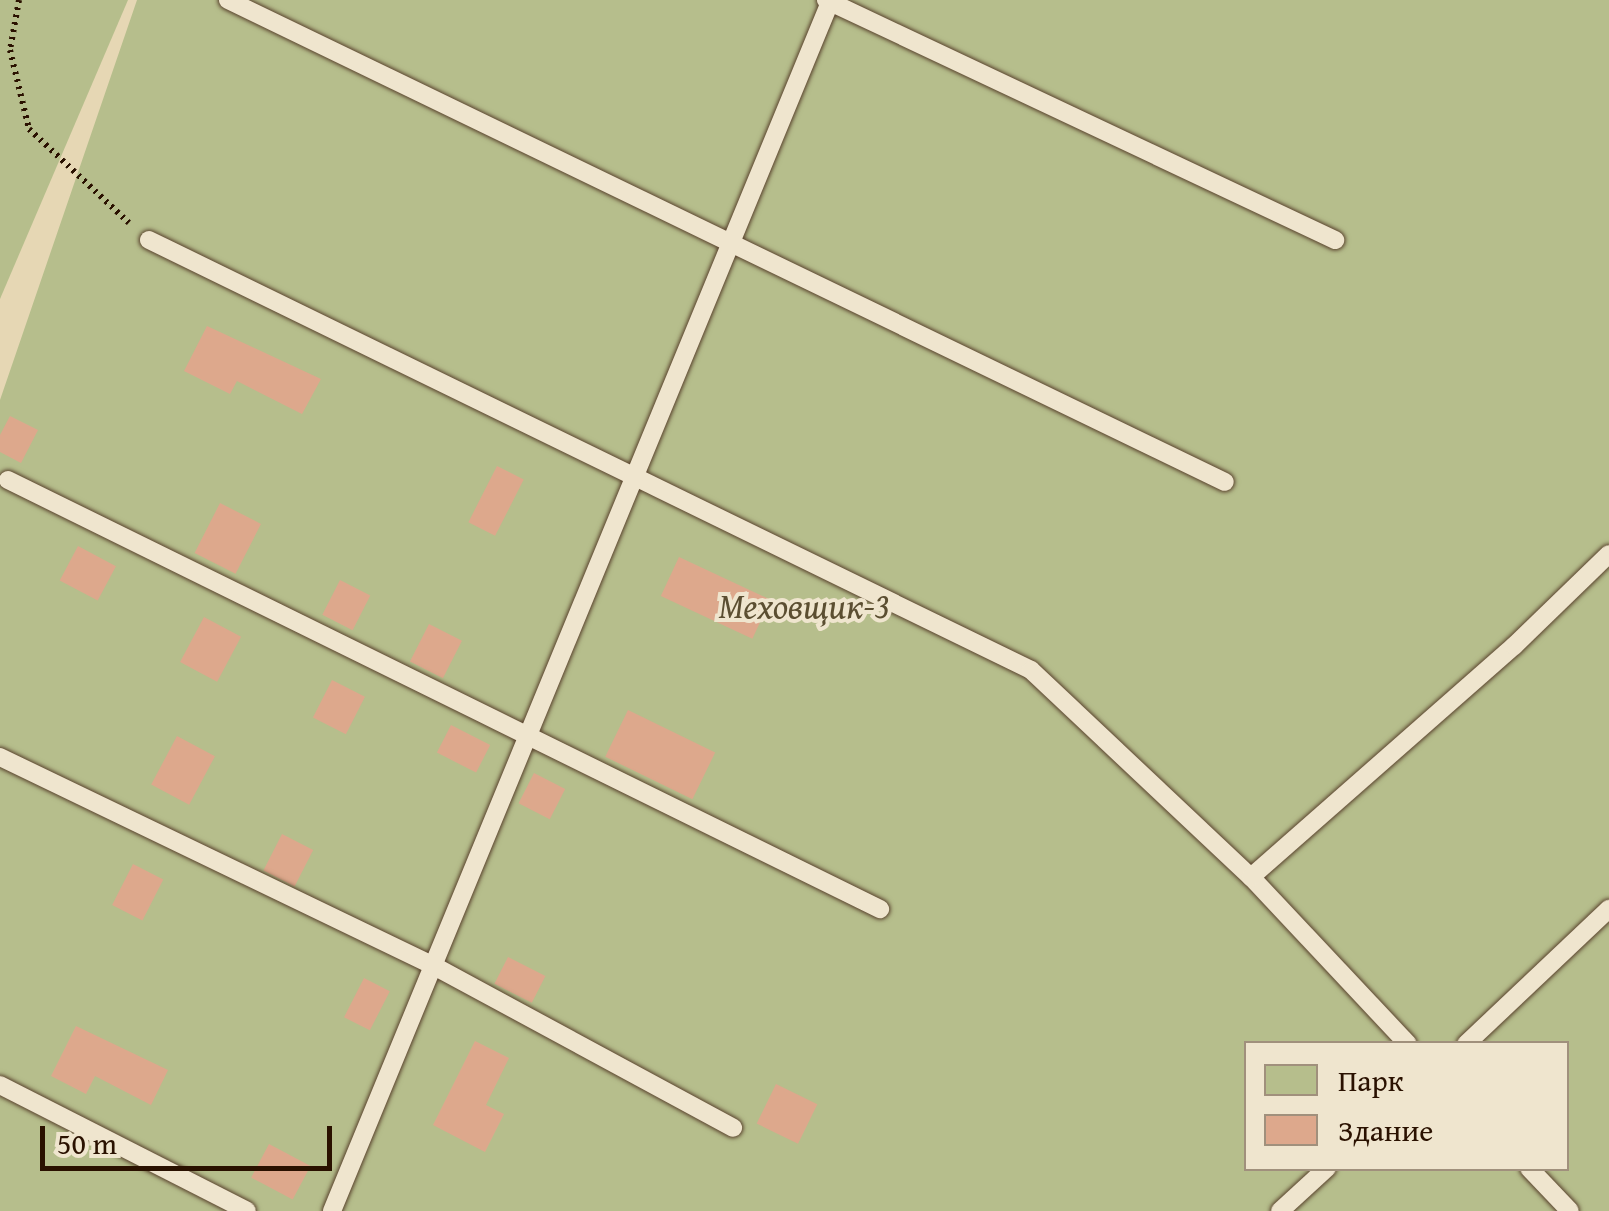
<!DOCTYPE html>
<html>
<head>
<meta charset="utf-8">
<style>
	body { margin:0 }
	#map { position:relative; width:1609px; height:1211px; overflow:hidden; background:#e6d7b4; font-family:"Gentium Book Plus",serif }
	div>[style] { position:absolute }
	.green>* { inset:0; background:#b6be8c }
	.building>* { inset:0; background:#dda88c; transform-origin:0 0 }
	.path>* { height:6px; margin-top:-3px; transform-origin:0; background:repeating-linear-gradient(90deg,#2a1100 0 2.5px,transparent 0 7.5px) }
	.roads { filter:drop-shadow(0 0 2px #59422d) drop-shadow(0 0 2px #59422d) }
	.service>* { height:18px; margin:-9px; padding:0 9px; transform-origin:9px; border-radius:9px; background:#efe5ce }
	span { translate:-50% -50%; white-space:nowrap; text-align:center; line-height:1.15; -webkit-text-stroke:8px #efe5ce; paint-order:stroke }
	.park-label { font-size:35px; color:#5b4e31; font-style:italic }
	.legend { position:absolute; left:1244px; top:1041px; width:325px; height:130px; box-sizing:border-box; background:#efe5ce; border:2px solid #a0907c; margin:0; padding:12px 18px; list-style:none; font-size:30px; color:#2a1100 }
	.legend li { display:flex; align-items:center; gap:20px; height:50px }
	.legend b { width:50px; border:2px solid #a0907c }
	.scale { position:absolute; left:40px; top:1126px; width:292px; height:45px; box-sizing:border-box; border:5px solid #2a1100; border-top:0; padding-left:12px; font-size:30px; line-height:35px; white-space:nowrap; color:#2a1100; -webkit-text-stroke:8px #efe5ce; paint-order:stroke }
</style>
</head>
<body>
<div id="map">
	<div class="green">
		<div style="clip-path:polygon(0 0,128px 0,0 299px)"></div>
		<div style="clip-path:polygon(evenodd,137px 0,1609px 0,1609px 1211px,0 1211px,0 400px,137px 0,1246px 1044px,1566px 1044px,1566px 1168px,1246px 1168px,1246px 1044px)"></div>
	</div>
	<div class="building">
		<div style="clip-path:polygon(207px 326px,321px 379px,302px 414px,237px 381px,230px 394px,184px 371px)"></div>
		<div style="clip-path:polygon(10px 416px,38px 430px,21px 463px,0 452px,0 435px)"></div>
		<div style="left:497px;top:466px;width:30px;height:63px;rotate:27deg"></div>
		<div style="left:220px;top:503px;width:46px;height:56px;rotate:27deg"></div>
		<div style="left:78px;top:546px;width:43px;height:39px;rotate:28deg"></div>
		<div style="left:679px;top:557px;width:101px;height:43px;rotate:25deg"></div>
		<div style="left:340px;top:580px;width:34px;height:39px;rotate:27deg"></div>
		<div style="left:204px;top:617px;width:42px;height:51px;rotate:28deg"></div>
		<div style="left:429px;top:624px;width:37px;height:42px;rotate:27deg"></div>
		<div style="left:332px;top:680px;width:37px;height:42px;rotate:27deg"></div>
		<div style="left:628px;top:710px;width:97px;height:52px;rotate:26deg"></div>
		<div style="left:451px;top:725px;width:44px;height:31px;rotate:27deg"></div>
		<div style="left:177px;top:736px;width:43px;height:55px;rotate:28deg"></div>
		<div style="left:534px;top:773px;width:35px;height:34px;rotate:27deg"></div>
		<div style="left:282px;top:834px;width:35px;height:41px;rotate:27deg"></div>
		<div style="left:133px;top:864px;width:34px;height:46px;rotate:27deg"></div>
		<div style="left:508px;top:957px;width:42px;height:30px;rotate:27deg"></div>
		<div style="left:364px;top:978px;width:29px;height:44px;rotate:27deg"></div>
		<div style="clip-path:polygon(76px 1026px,168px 1070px,151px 1105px,95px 1076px,86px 1094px,51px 1076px)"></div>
		<div style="clip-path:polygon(475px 1041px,509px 1058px,486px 1105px,504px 1114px,485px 1152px,433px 1125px)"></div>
		<div style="left:776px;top:1084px;width:46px;height:44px;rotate:26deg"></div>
		<div style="left:269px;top:1144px;width:47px;height:38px;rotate:28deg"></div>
	</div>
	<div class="path">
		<div style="left:19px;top:0;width:51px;rotate:100.2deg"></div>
		<div style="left:10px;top:50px;width:81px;rotate:76.5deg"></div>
		<div style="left:29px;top:129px;width:137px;rotate:43.2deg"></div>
	</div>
	<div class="roads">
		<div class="service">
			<div style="left:228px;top:0;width:1107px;rotate:25.8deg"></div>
			<div style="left:826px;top:0;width:563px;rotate:25.24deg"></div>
			<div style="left:149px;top:240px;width:981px;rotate:25.99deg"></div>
			<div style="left:1031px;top:670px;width:302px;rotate:43.3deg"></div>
			<div style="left:1251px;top:877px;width:229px;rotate:46.8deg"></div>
			<div style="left:8px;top:480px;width:972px;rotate:26.2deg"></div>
			<div style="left:0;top:757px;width:482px;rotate:25.7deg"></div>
			<div style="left:434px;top:966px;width:340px;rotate:28.4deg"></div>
			<div style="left:1251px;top:877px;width:350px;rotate:-41.3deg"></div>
			<div style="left:1514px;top:646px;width:132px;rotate:-44.1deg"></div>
			<div style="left:1466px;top:1044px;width:197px;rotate:-43.4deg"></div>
			<div style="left:0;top:1085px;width:277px;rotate:27deg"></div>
			<div style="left:1529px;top:1168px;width:59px;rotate:46.4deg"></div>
			<div style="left:332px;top:1211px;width:1310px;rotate:-67.61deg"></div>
			<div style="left:1280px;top:1211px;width:64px;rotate:-42.5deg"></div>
		</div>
	</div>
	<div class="park-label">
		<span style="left:804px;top:606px">Меховщик-3</span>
	</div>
	<ul class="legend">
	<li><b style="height:28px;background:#b6be8c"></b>Парк</li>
	<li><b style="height:28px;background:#dda88c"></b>Здание</li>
	</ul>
	<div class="scale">50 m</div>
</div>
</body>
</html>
